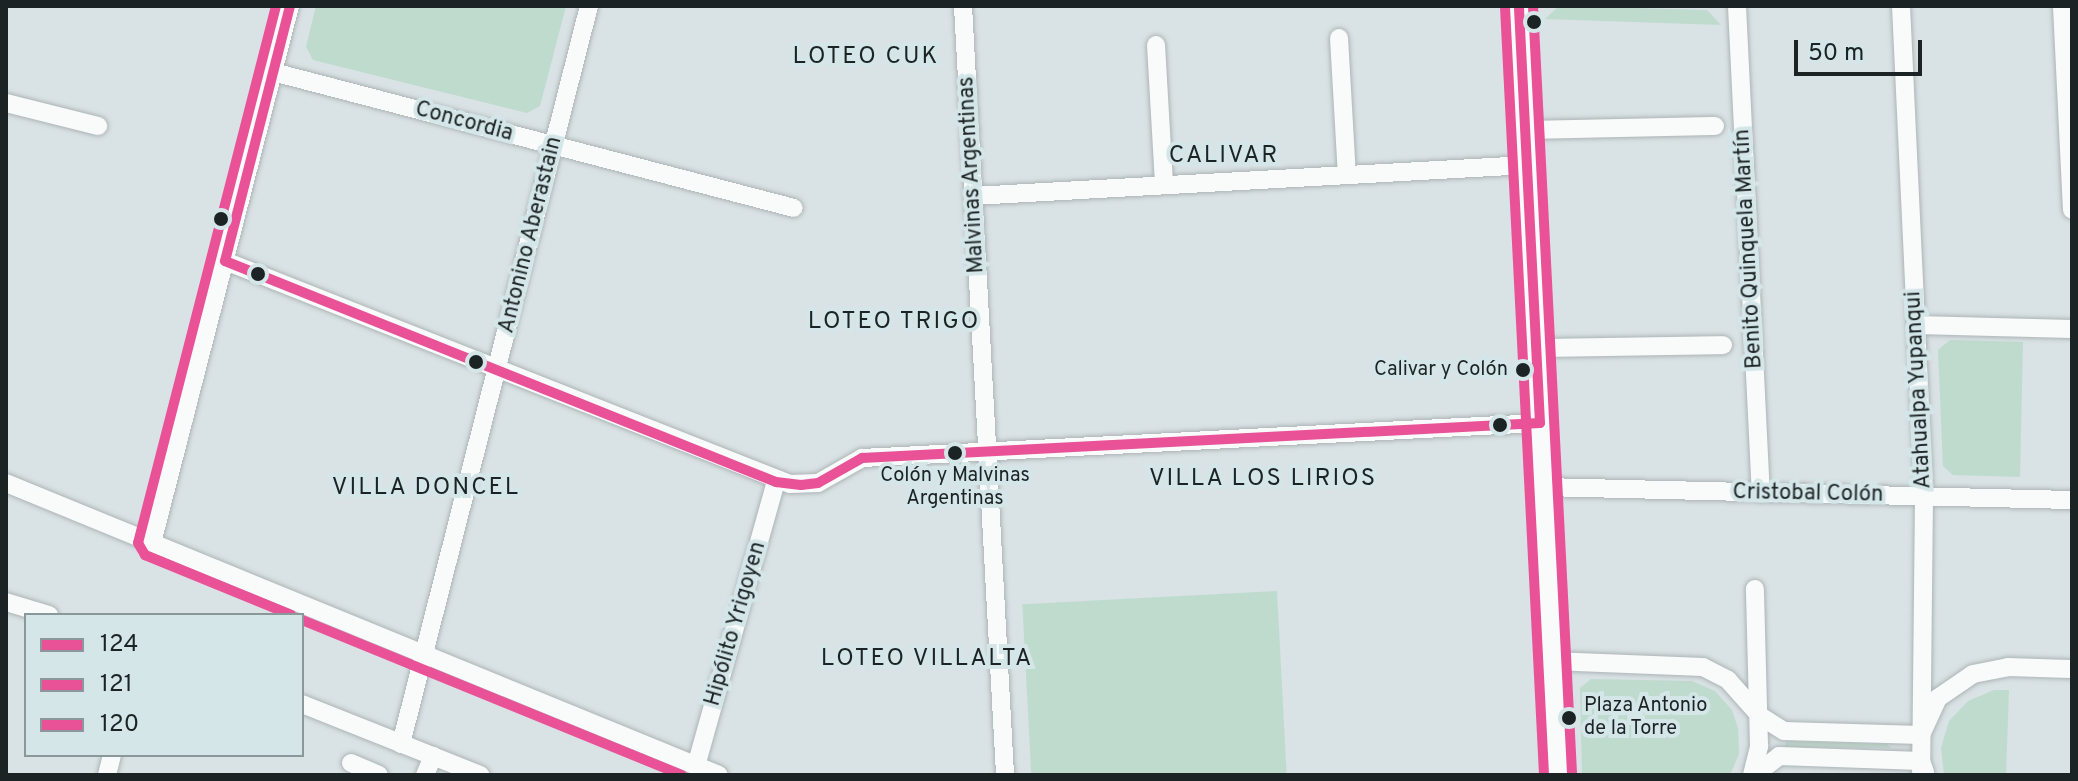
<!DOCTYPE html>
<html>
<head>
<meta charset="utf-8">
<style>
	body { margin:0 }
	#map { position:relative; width:2078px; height:781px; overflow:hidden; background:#d9e2e4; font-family:Overpass,sans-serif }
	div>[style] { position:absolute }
	.green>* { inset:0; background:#bfdbcd; transform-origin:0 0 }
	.roads { filter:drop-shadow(0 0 2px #adb4b6) drop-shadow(0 0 2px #adb4b6) }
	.minor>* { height:18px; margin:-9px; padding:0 9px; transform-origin:9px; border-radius:9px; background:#f9fbfb }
	.major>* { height:22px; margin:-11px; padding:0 11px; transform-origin:11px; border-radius:11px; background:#f9fbfb }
	.bus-1>* { height:10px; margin:-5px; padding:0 5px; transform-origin:5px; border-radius:5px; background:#e95297 }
	.bus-2>* { height:10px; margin:-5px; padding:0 5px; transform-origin:5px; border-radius:5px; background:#e95297 }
	.bus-3>* { height:10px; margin:-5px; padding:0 5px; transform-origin:5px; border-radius:5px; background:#e95297 }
	.dots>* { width:22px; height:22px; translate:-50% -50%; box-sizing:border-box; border:4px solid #d4e6e8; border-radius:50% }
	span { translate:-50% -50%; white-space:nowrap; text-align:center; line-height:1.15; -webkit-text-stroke:8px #d4e6e8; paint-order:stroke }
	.bus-label { font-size:20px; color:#1c2324 }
	.right { translate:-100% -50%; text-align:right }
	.left { translate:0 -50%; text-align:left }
	.street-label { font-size:22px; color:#1c2324 }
	.neighbourhood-label { font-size:24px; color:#1c2324; letter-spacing:2px }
	.frame { position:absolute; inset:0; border:8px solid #1c2324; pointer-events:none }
	.legend { position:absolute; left:24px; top:613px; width:280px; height:144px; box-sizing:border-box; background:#d4e6e8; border:2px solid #8a989a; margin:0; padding:10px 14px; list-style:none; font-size:24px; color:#1c2324 }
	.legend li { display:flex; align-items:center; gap:16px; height:40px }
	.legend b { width:40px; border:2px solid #8a989a }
	.scale { position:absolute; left:1794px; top:40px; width:128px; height:36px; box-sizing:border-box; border:4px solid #1c2324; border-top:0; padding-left:10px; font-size:24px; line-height:28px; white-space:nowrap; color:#1c2324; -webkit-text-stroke:6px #d4e6e8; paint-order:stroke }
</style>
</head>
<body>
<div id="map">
	<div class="green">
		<div style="clip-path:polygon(316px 6px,566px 6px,540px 106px,527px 113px,313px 60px,306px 47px)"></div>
		<div style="clip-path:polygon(1559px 6px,1707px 10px,1721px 25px,1545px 19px)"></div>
		<div style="clip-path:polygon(1950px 340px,2023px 342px,2020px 477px,1953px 475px,1943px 466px,1938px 350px)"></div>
		<div style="left:1277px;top:591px;width:184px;height:255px;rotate:87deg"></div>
		<div style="clip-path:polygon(1591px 679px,1692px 681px,1715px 691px,1732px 710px,1738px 728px,1739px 754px,1730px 775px,1582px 775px,1580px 688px)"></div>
		<div style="clip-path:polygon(1994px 690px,2009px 690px,2006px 775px,1944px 775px,1941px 748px,1949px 721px,1968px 701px)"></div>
		<div style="clip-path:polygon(1786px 741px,1887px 744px,1891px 748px,1785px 747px)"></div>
	</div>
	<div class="roads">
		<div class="minor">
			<div style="left:963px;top:6px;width:770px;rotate:86.87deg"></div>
			<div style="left:1737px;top:6px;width:488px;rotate:87.2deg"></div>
			<div style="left:1901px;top:6px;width:492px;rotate:87.3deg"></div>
			<div style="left:1924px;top:497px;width:278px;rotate:90.6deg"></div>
			<div style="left:2062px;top:6px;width:204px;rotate:87.2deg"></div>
			<div style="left:1339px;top:38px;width:137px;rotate:86.7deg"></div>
			<div style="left:1156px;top:45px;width:140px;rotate:86.7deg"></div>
			<div style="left:273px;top:72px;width:538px;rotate:14.63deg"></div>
			<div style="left:6px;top:103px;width:95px;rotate:14deg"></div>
			<div style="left:1525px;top:130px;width:190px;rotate:-1.2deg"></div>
			<div style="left:973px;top:196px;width:555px;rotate:-3.2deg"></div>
			<div style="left:225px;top:261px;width:607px;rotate:21.54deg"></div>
			<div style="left:790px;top:484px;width:28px;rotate:-2deg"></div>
			<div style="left:818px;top:483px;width:51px;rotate:-29.6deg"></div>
			<div style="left:862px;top:458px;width:679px;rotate:-2.96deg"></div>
			<div style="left:1916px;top:325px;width:156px;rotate:1.5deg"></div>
			<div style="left:1536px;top:348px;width:187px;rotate:-0.9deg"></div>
			<div style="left:6px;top:483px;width:770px;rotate:22.27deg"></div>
			<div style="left:1543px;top:487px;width:529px;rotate:1.41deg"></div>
			<div style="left:152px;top:543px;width:554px;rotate:-75.59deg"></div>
			<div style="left:6px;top:602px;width:45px;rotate:16.8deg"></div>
			<div style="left:1552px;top:661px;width:151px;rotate:2.3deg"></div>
			<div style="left:1703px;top:667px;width:28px;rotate:27deg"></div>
			<div style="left:1728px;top:680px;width:48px;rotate:48.4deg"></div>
			<div style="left:1760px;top:716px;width:28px;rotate:32deg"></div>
			<div style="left:1784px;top:731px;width:137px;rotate:1.7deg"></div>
			<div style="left:1921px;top:735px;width:41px;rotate:-65.3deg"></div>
			<div style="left:1938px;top:698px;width:42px;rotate:-34.4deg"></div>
			<div style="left:1973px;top:674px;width:36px;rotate:-11deg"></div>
			<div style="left:2008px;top:667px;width:64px;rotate:1.8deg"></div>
			<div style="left:302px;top:704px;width:192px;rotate:21.7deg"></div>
			<div style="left:401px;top:744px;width:762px;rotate:-75.71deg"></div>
			<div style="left:351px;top:763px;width:30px;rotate:23deg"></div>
			<div style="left:696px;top:766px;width:295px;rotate:-74.3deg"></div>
			<div style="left:107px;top:775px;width:21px;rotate:-76deg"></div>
			<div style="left:425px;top:775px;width:21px;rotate:-67deg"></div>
			<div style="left:1752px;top:775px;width:30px;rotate:-76deg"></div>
			<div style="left:1759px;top:746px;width:157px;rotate:-91.5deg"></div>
			<div style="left:1755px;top:775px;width:31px;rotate:-38deg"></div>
			<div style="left:1779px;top:756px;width:142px;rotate:2deg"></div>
			<div style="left:1921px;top:761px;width:12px;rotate:70deg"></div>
		</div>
		<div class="major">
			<div style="left:1519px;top:6px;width:770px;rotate:87.1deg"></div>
		</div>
	</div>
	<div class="bus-1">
		<div style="left:290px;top:6px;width:263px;rotate:104.3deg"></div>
		<div style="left:225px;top:261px;width:594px;rotate:21.86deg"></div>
		<div style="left:776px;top:482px;width:25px;rotate:7deg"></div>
		<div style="left:801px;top:485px;width:17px;rotate:-7deg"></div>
		<div style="left:818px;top:483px;width:51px;rotate:-29.6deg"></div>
		<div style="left:862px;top:458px;width:679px;rotate:-2.96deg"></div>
		<div style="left:1540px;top:423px;width:418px;rotate:-92.9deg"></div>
	</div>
	<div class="bus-2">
		<div style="left:276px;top:6px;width:554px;rotate:104.41deg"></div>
		<div style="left:138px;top:543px;width:14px;rotate:60deg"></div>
		<div style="left:145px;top:555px;width:158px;rotate:22.3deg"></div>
		<div style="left:1505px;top:7px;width:769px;rotate:87.09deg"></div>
		<div style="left:302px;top:620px;width:410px;rotate:22.2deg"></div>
	</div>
	<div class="bus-3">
		<div style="left:1533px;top:6px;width:769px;rotate:87.09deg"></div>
	</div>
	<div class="dots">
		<div style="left:1534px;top:22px;background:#1c2324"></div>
		<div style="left:221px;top:219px;background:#1c2324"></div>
		<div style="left:258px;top:274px;background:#1c2324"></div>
		<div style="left:476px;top:362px;background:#1c2324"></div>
		<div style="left:1523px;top:370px;background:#1c2324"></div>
		<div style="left:1500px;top:425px;background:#1c2324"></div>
		<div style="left:955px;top:453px;background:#1c2324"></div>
		<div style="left:1569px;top:718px;background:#1c2324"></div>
	</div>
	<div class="bus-label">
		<span class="right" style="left:1508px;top:370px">Calivar y Colón</span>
		<span style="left:955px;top:488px">Colón y Malvinas<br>Argentinas</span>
		<span class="left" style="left:1584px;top:718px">Plaza Antonio<br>de la Torre</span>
	</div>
	<div class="street-label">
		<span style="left:464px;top:122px;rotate:15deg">Concordia</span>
		<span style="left:972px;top:175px;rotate:-93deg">Malvinas Argentinas</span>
		<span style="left:531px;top:235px;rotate:-76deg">Antonino Aberastain</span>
		<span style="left:1749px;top:249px;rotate:-93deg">Benito Quinquela Martín</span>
		<span style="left:1919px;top:390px;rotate:-93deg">Atahualpa Yupanqui</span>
		<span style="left:1808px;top:494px;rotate:1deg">Cristobal Colón</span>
		<span style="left:736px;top:624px;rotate:-74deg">Hipólito Yrigoyen</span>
	</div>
	<div class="neighbourhood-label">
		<span style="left:866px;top:58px">LOTEO CUK</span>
		<span style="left:1224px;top:157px">CALIVAR</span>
		<span style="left:894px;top:323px">LOTEO TRIGO</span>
		<span style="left:1263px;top:480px">VILLA LOS LIRIOS</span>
		<span style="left:426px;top:489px">VILLA DONCEL</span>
		<span style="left:927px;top:660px">LOTEO VILLALTA</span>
	</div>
	<div class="frame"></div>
	<ul class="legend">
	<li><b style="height:10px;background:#e95297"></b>124</li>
	<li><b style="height:10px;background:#e95297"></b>121</li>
	<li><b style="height:10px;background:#e95297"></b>120</li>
	</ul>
	<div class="scale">50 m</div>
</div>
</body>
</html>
